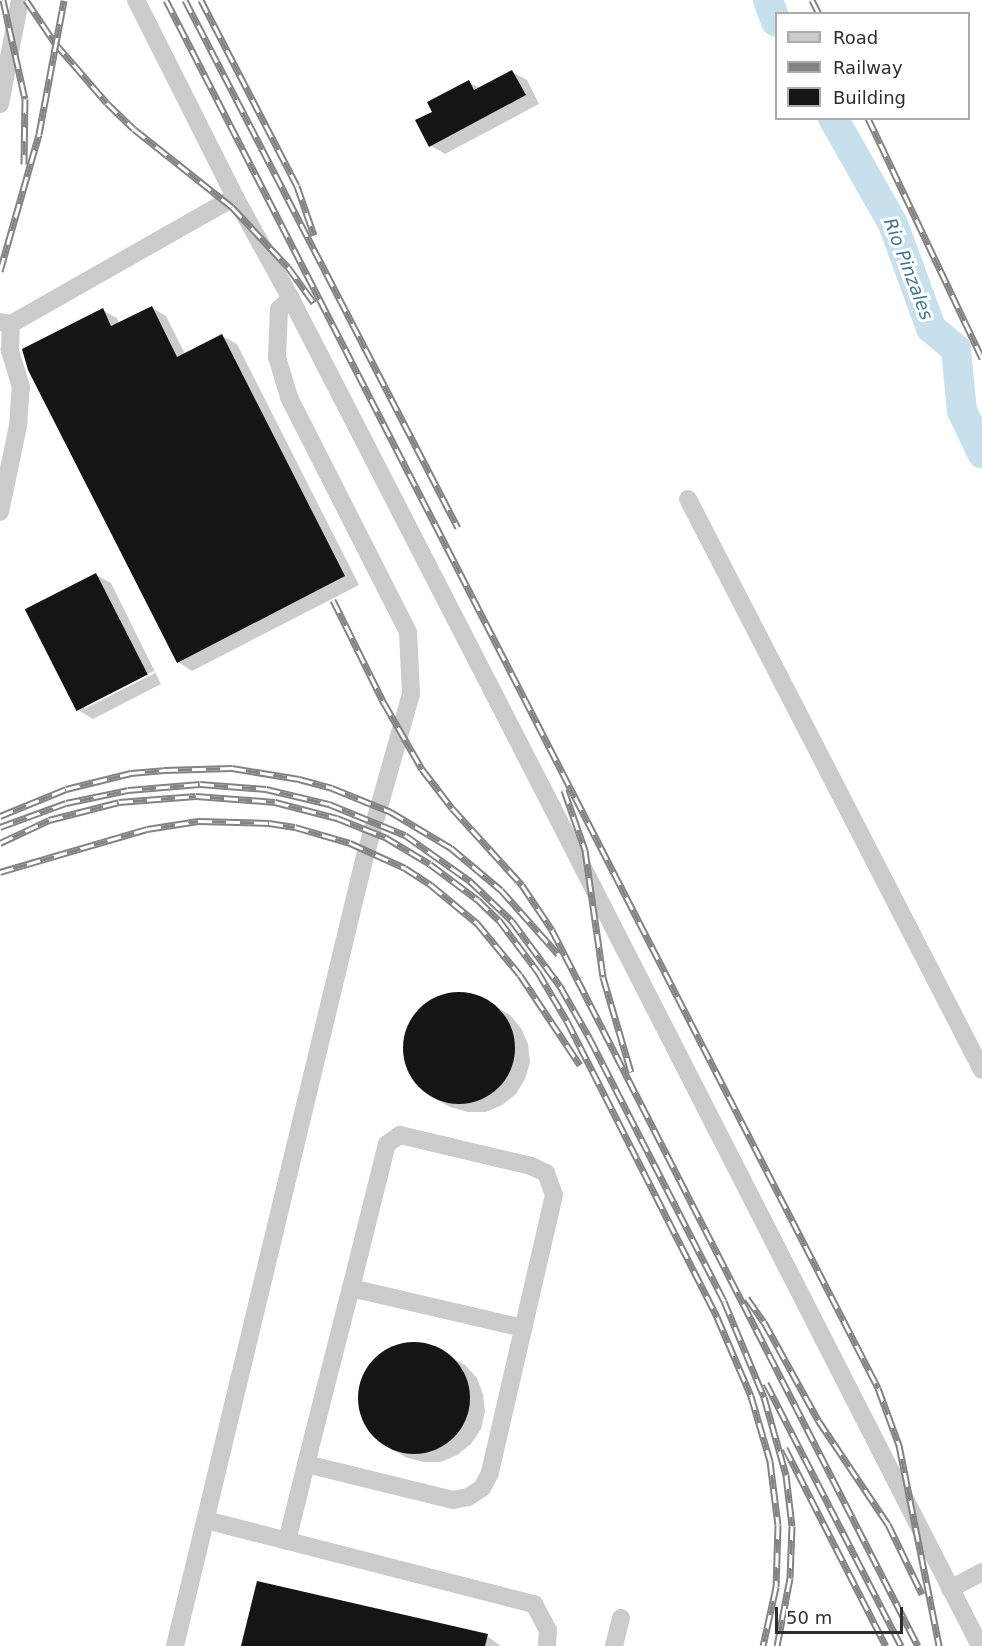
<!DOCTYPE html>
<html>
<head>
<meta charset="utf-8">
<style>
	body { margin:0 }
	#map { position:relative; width:982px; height:1646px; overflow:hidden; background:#fff; font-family:"DejaVu Sans",sans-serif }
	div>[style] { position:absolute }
	.shadow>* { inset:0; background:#0003 }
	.river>* { height:30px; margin:-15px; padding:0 15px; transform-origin:15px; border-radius:15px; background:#c8e0eb }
	.building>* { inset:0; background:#151515; transform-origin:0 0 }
	.round { border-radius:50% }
	.minor>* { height:18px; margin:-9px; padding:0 9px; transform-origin:9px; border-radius:9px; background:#cbcbcb }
	.rail>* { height:7px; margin-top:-3.5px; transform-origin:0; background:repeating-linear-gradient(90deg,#fff 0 14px,#838383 0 28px); box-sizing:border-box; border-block:2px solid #838383 }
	span { translate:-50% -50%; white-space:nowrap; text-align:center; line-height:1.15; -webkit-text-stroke:6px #fff; paint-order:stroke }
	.water-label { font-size:18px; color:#3e768e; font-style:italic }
	.legend { position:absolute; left:775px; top:12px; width:195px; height:108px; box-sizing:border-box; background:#fff; border:2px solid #ababab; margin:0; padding:8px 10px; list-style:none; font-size:18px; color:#2e2e2e }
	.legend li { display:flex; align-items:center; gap:12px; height:30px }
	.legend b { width:30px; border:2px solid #ababab }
	.scale { position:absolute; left:775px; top:1607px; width:128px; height:27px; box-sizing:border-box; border:3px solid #2e2e2e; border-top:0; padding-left:8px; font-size:18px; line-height:21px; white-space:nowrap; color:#2e2e2e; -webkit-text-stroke:4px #fff; paint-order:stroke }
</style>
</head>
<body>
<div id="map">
	<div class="shadow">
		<div style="clip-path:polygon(512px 72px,527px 80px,539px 104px,445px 154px,431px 146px,434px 112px,469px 82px,481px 89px)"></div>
		<div style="clip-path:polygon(151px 307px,166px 316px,185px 354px,222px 336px,237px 344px,359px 585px,192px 671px,178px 662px,102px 310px,117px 318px,119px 323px)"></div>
		<div style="clip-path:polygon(evenodd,96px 575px,111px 583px,161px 684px,93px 719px,78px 710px,96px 575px,154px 671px,155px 673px,84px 709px,84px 706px,154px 671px)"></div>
		<div style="clip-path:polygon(461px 993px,479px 997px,510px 1015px,521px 1028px,528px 1044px,530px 1062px,525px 1079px,516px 1094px,502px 1105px,486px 1112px,468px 1112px,450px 1107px,434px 1098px,419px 1087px,408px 1072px,404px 1054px,405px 1035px,413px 1018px,426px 1004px,443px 995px)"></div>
		<div style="clip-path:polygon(417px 1343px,434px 1347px,465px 1365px,477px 1378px,483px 1394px,485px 1412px,481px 1429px,471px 1444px,457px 1455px,441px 1462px,423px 1462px,405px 1457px,390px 1448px,374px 1437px,364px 1422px,359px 1404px,360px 1385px,368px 1368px,381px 1354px,398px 1346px)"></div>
		<div style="clip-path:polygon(487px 1636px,501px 1646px,242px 1646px)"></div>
	</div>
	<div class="river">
		<div style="left:768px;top:0;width:23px;rotate:70deg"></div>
		<div style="left:833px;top:118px;width:122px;rotate:60.5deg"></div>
		<div style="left:893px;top:224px;width:111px;rotate:69.9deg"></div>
		<div style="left:931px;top:328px;width:33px;rotate:40deg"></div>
		<div style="left:956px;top:349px;width:62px;rotate:84.5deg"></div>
		<div style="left:962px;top:411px;width:47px;rotate:64.5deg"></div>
	</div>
	<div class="building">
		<div style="clip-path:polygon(512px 70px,526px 95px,429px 147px,415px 120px,432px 112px,427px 102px,469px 80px,474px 90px)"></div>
		<div style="clip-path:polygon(152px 306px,177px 357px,222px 334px,345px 576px,177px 663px,28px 370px,22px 349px,103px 308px,111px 326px)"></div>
		<div style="left:96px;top:573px;width:114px;height:80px;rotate:63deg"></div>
		<div class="round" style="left:403px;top:992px;width:112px;height:112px"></div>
		<div class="round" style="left:358px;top:1342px;width:112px;height:112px"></div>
		<div style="clip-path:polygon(257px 1581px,488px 1634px,485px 1646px,241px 1646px)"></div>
	</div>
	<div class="minor">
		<div style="left:136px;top:0;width:220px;rotate:63.3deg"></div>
		<div style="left:235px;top:197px;width:116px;rotate:61.2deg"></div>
		<div style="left:291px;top:299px;width:571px;rotate:62.81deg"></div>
		<div style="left:552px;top:807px;width:942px;rotate:62.97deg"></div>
		<div style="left:0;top:104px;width:106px;rotate:-79.1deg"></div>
		<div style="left:0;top:322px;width:11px;rotate:10deg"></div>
		<div style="left:11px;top:324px;width:257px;rotate:-29.6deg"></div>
		<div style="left:688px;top:499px;width:642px;rotate:62.76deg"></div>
		<div style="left:0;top:512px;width:88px;rotate:-78.2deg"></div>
		<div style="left:18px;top:426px;width:39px;rotate:-86deg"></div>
		<div style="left:21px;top:387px;width:39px;rotate:-107deg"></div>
		<div style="left:10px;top:350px;width:26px;rotate:-88deg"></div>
		<div style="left:351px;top:1288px;width:177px;rotate:13.1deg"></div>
		<div style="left:206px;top:1520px;width:339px;rotate:14.4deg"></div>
		<div style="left:534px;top:1604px;width:30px;rotate:62deg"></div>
		<div style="left:548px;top:1630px;width:16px;rotate:94deg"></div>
		<div style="left:287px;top:1541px;width:79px;rotate:-76.1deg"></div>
		<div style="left:306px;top:1464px;width:182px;rotate:-75.7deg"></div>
		<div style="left:351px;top:1288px;width:148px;rotate:-76deg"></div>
		<div style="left:387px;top:1144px;width:16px;rotate:-35deg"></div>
		<div style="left:400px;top:1135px;width:135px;rotate:13.3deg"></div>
		<div style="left:531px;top:1166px;width:17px;rotate:25deg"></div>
		<div style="left:546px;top:1173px;width:23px;rotate:70deg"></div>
		<div style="left:554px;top:1195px;width:285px;rotate:103deg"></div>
		<div style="left:490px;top:1473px;width:17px;rotate:118deg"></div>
		<div style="left:482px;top:1488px;width:17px;rotate:147deg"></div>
		<div style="left:468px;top:1497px;width:15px;rotate:169deg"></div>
		<div style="left:453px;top:1500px;width:151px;rotate:-166.2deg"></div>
		<div style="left:950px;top:1589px;width:36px;rotate:-28deg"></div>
		<div style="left:175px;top:1646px;width:808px;rotate:-76.48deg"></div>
		<div style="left:364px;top:860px;width:173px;rotate:-74.2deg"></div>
		<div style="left:411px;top:694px;width:62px;rotate:-92.8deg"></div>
		<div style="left:408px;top:632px;width:263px;rotate:-116.9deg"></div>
		<div style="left:289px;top:397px;width:42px;rotate:-106.7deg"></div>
		<div style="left:277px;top:357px;width:48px;rotate:-87.6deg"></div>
		<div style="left:279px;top:309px;width:16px;rotate:-40deg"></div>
		<div style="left:614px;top:1646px;width:29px;rotate:-76deg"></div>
	</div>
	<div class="rail">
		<div style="left:3px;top:0;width:101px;rotate:77.5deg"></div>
		<div style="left:25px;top:99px;width:65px;rotate:90.9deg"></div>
		<div style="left:26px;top:0;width:52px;rotate:56deg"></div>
		<div style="left:55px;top:43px;width:79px;rotate:49.1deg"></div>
		<div style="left:107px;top:103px;width:37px;rotate:44deg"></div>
		<div style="left:134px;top:129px;width:125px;rotate:38.5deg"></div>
		<div style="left:232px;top:207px;width:82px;rotate:47deg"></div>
		<div style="left:288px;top:267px;width:44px;rotate:54.2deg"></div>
		<div style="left:166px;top:0;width:1560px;rotate:62.84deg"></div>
		<div style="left:878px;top:1388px;width:61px;rotate:69.8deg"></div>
		<div style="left:899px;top:1445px;width:205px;rotate:78.7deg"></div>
		<div style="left:185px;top:0;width:594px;rotate:62.66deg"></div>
		<div style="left:201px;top:0;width:209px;rotate:62.7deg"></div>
		<div style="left:297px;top:186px;width:52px;rotate:70.9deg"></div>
		<div style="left:812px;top:0;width:16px;rotate:63deg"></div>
		<div style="left:868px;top:118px;width:266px;rotate:64.6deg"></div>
		<div style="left:0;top:271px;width:142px;rotate:-74.1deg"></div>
		<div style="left:39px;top:134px;width:136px;rotate:-79.4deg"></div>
		<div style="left:333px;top:600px;width:115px;rotate:63.7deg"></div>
		<div style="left:384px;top:703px;width:76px;rotate:60.1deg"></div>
		<div style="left:422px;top:769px;width:49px;rotate:52.4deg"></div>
		<div style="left:452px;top:808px;width:104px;rotate:47.7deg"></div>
		<div style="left:522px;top:885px;width:54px;rotate:56.3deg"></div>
		<div style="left:552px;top:930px;width:804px;rotate:62.93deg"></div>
		<div style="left:564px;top:790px;width:64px;rotate:70.7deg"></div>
		<div style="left:585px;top:850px;width:128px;rotate:81.9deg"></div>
		<div style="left:603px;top:977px;width:99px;rotate:73.6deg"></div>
		<div style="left:0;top:816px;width:71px;rotate:-22.2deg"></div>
		<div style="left:66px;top:789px;width:67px;rotate:-13.8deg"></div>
		<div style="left:131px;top:773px;width:33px;rotate:-5deg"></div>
		<div style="left:164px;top:770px;width:68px;rotate:-1.7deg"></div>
		<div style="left:232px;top:768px;width:68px;rotate:9.3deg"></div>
		<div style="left:299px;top:779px;width:34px;rotate:15deg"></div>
		<div style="left:332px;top:788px;width:64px;rotate:22.1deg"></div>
		<div style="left:391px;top:812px;width:70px;rotate:31deg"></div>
		<div style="left:451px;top:848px;width:65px;rotate:40deg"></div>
		<div style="left:501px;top:890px;width:86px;rotate:48.3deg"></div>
		<div style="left:0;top:827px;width:70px;rotate:-20deg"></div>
		<div style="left:66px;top:803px;width:63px;rotate:-11.8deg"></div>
		<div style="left:128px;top:790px;width:72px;rotate:-4.8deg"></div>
		<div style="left:200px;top:784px;width:66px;rotate:4.3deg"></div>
		<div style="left:266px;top:789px;width:65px;rotate:13.4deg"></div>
		<div style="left:329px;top:804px;width:82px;rotate:22.2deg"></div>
		<div style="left:405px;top:835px;width:80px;rotate:35.3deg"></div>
		<div style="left:470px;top:881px;width:58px;rotate:43.6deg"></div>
		<div style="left:512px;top:921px;width:81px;rotate:53.6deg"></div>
		<div style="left:560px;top:986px;width:61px;rotate:60.5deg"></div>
		<div style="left:590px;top:1039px;width:294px;rotate:62.9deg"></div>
		<div style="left:724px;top:1301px;width:104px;rotate:67.4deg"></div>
		<div style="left:764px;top:1397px;width:81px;rotate:74.2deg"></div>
		<div style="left:786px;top:1475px;width:51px;rotate:83.3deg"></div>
		<div style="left:792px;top:1526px;width:52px;rotate:92.2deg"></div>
		<div style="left:790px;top:1578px;width:69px;rotate:100.8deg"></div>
		<div style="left:0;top:843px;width:54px;rotate:-25.1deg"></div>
		<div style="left:49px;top:820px;width:72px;rotate:-14.4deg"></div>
		<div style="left:119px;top:802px;width:77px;rotate:-4.5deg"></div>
		<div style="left:196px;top:796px;width:79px;rotate:4.3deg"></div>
		<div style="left:275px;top:802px;width:64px;rotate:14.5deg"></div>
		<div style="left:337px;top:818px;width:52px;rotate:21.6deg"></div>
		<div style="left:385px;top:837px;width:52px;rotate:31deg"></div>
		<div style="left:430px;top:864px;width:60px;rotate:36.9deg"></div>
		<div style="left:478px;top:900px;width:29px;rotate:44deg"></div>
		<div style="left:499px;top:920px;width:65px;rotate:53.1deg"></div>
		<div style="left:538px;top:972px;width:57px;rotate:59.4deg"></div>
		<div style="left:567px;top:1021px;width:332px;rotate:63.1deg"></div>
		<div style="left:717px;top:1317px;width:86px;rotate:66.7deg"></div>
		<div style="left:751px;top:1396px;width:68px;rotate:73.7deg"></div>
		<div style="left:770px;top:1461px;width:64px;rotate:82.9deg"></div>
		<div style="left:778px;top:1525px;width:62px;rotate:91.8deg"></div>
		<div style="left:776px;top:1587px;width:60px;rotate:102.4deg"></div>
		<div style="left:0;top:872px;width:153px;rotate:-16.3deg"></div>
		<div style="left:147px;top:829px;width:52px;rotate:-8.9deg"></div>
		<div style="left:198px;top:821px;width:71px;rotate:1.6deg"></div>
		<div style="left:269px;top:823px;width:26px;rotate:9deg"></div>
		<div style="left:295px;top:827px;width:57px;rotate:16.2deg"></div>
		<div style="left:350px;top:843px;width:60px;rotate:24.4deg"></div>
		<div style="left:405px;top:868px;width:31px;rotate:33deg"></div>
		<div style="left:431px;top:885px;width:60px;rotate:39.6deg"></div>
		<div style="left:477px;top:923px;width:67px;rotate:50.4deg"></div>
		<div style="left:520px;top:975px;width:108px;rotate:56.3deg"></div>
		<div style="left:747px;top:1298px;width:29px;rotate:55deg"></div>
		<div style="left:764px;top:1322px;width:112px;rotate:61.1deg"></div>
		<div style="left:818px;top:1420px;width:125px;rotate:56.1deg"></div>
		<div style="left:888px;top:1524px;width:78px;rotate:64.1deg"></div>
		<div style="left:766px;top:1383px;width:296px;rotate:62.8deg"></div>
		<div style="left:785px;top:1448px;width:222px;rotate:63deg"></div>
	</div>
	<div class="water-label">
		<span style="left:908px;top:269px;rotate:69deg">Rio Pinzales</span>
	</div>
	<ul class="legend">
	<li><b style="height:8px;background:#cbcbcb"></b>Road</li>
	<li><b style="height:8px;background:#838383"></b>Railway</li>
	<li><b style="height:16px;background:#151515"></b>Building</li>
	</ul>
	<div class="scale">50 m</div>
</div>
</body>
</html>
